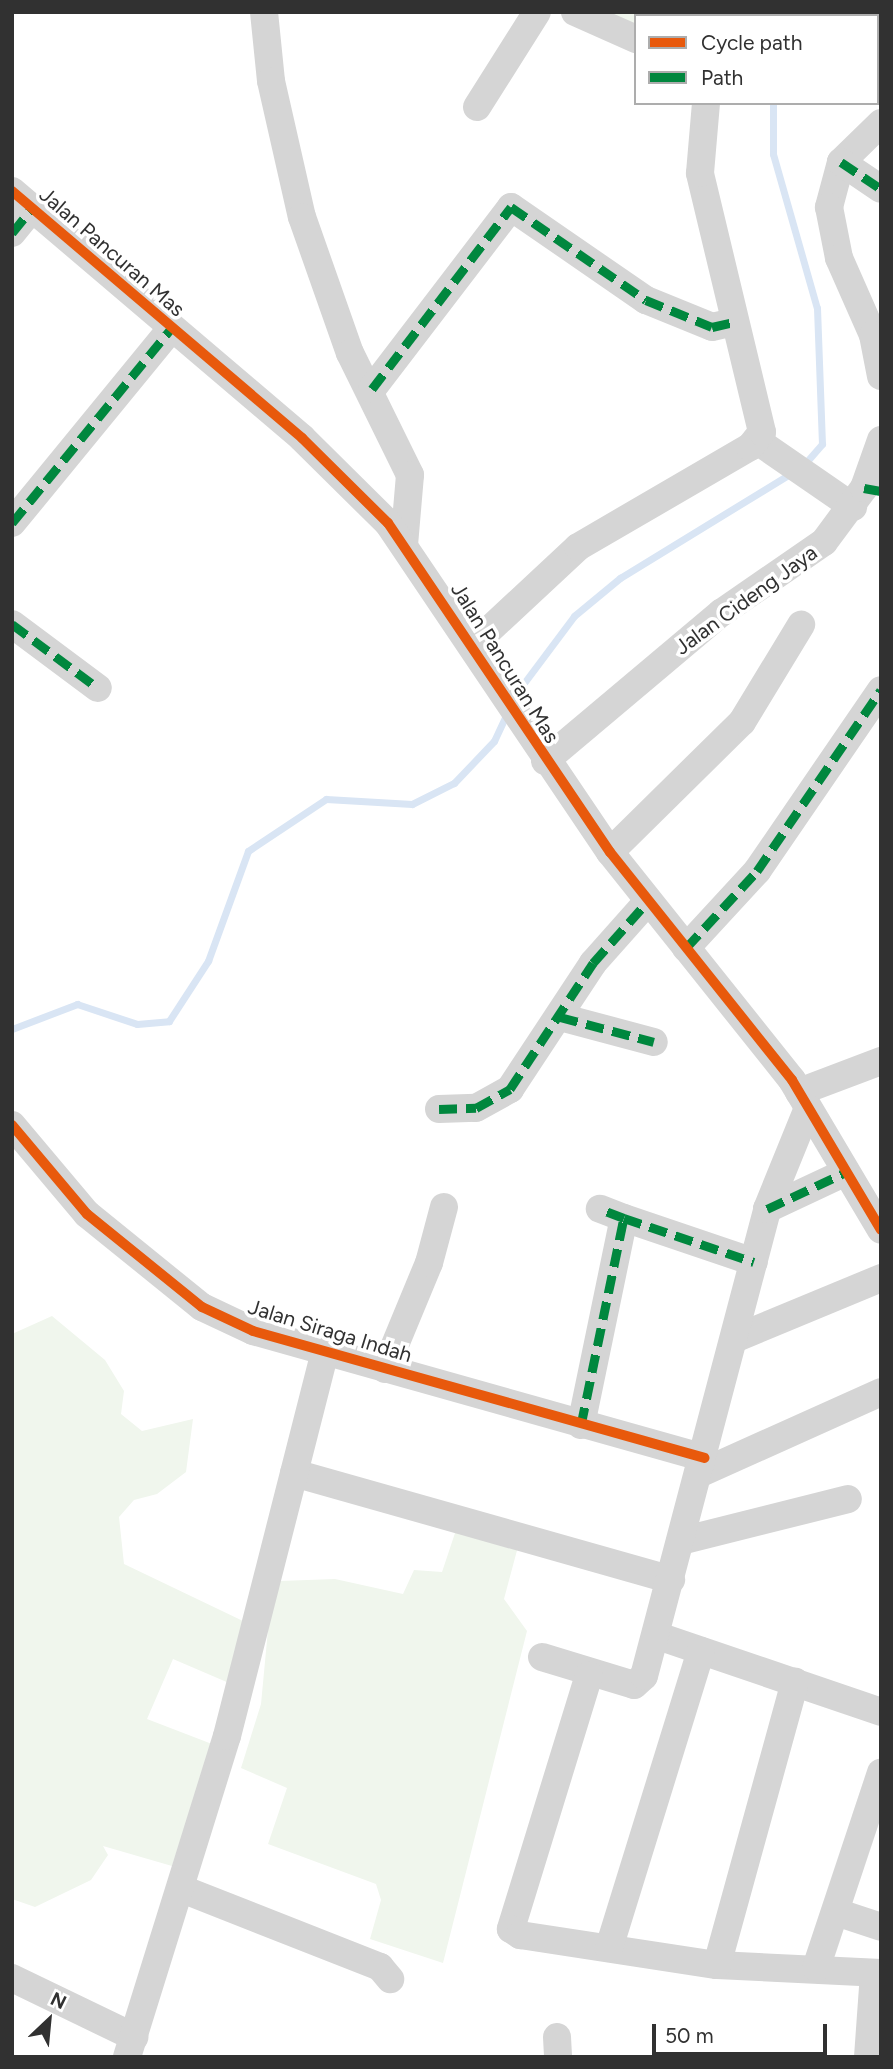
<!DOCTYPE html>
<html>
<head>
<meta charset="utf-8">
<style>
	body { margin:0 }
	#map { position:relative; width:893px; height:2069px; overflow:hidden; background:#fff; font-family:Figtree,sans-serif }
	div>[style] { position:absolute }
	.green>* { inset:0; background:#f0f6ed }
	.stream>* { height:7px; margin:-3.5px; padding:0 3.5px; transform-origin:3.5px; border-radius:3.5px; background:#d9e5f4 }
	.minor>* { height:28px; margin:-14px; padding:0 14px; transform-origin:14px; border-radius:14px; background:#d5d5d5 }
	.quiet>* { height:9px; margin-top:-4.5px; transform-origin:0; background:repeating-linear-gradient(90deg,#00873e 0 18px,transparent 0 27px) }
	.cycleway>* { height:10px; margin:-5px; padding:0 5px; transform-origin:5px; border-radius:5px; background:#e8590c }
	span { translate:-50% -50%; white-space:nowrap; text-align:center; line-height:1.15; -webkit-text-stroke:7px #fff; paint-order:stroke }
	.street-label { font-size:21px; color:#313131 }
	.frame { position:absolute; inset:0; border:14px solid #313131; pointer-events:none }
	.legend { position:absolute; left:634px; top:14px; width:245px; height:91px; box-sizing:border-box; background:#fff; border:2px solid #adadad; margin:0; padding:9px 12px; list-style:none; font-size:21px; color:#313131 }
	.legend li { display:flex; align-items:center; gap:14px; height:35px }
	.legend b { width:35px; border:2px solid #adadad }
	.north { position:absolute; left:14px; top:1985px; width:70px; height:70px; -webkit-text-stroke:5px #fff; paint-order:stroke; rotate:26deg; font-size:19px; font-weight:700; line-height:28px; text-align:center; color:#313131 }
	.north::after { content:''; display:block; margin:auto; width:24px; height:32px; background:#313131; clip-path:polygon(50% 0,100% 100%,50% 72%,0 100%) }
	.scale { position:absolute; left:652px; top:2024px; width:175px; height:32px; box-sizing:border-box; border:4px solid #313131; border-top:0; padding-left:9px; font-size:21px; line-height:24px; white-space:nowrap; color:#313131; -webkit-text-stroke:5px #fff; paint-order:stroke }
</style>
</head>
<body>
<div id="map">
	<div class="green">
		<div style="clip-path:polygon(605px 12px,712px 12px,717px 16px,636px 16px,636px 27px)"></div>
		<div style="clip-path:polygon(52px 1316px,105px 1360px,124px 1391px,121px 1414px,142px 1431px,193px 1419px,186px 1472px,157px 1494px,134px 1500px,119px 1517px,124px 1564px,243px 1621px,229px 1683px,173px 1659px,147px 1719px,212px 1744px,172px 1866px,103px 1846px,108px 1855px,91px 1880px,35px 1907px,12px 1899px,12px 1334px)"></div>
		<div style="clip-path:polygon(458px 1524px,519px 1543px,504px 1599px,527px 1631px,443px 1963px,370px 1939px,381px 1900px,376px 1884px,268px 1844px,287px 1788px,241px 1768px,261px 1704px,271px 1598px,280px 1581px,335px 1579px,403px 1594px,414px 1570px,442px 1572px)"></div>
	</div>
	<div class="stream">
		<div style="left:834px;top:16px;width:4px;rotate:-63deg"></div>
		<div style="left:773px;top:103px;width:51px;rotate:90deg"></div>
		<div style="left:773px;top:154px;width:160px;rotate:74.1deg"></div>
		<div style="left:817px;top:308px;width:136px;rotate:87.9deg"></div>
		<div style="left:822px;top:444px;width:29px;rotate:131deg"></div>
		<div style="left:515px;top:695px;width:99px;rotate:-53.2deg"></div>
		<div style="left:574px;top:616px;width:60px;rotate:-39.6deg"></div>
		<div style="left:620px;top:578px;width:203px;rotate:-31.5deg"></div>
		<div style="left:12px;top:1029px;width:70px;rotate:-21deg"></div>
		<div style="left:77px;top:1004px;width:63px;rotate:18.4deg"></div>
		<div style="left:137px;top:1024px;width:32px;rotate:-5deg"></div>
		<div style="left:169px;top:1021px;width:72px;rotate:-57deg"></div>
		<div style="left:208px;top:961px;width:117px;rotate:-70deg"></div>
		<div style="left:248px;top:851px;width:94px;rotate:-33.7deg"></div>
		<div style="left:326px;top:799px;width:86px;rotate:3.3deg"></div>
		<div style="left:412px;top:804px;width:47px;rotate:-26.6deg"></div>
		<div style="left:454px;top:783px;width:58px;rotate:-46.4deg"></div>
		<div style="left:494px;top:741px;width:31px;rotate:-65deg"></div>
	</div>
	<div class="minor">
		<div style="left:264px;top:12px;width:69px;rotate:84.2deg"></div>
		<div style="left:271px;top:81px;width:139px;rotate:77.2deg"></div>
		<div style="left:302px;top:217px;width:144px;rotate:70.6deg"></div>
		<div style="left:350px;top:353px;width:136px;rotate:63.8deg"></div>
		<div style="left:410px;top:475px;width:70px;rotate:94.9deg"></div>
		<div style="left:575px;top:12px;width:67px;rotate:23.9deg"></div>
		<div style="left:781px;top:16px;width:4px;rotate:-63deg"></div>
		<div style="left:477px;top:107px;width:112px;rotate:-57.7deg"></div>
		<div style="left:881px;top:123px;width:56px;rotate:135.7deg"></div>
		<div style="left:841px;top:162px;width:47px;rotate:104.9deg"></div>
		<div style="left:829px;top:207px;width:52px;rotate:78.9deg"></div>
		<div style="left:839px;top:258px;width:84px;rotate:66.2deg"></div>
		<div style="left:873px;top:335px;width:42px;rotate:79deg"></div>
		<div style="left:841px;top:162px;width:48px;rotate:34deg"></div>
		<div style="left:12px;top:191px;width:381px;rotate:40.4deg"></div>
		<div style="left:302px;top:438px;width:121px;rotate:44.7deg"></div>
		<div style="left:388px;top:523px;width:397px;rotate:56deg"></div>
		<div style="left:610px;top:852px;width:292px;rotate:51.4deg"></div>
		<div style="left:792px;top:1080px;width:174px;rotate:59.3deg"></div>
		<div style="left:12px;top:233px;width:32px;rotate:-51deg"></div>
		<div style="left:372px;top:389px;width:229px;rotate:-52.6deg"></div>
		<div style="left:511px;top:207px;width:164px;rotate:34.6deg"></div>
		<div style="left:646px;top:300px;width:71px;rotate:22.2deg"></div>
		<div style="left:712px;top:327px;width:22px;rotate:-13deg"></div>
		<div style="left:756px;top:440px;width:118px;rotate:34.6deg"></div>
		<div style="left:12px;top:523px;width:251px;rotate:-50.7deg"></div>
		<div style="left:12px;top:624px;width:107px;rotate:36.7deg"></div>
		<div style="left:474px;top:644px;width:142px;rotate:-43deg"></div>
		<div style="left:578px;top:547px;width:199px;rotate:-30.2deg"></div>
		<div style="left:750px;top:447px;width:19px;rotate:-51deg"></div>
		<div style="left:762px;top:432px;width:266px;rotate:-103.5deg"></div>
		<div style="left:700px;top:173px;width:70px;rotate:-85.1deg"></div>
		<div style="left:545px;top:761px;width:230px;rotate:-40.1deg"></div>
		<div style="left:721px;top:613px;width:125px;rotate:-34.6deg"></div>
		<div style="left:824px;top:542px;width:67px;rotate:-53.5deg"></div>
		<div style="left:864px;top:488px;width:51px;rotate:-70.5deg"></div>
		<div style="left:610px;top:852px;width:185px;rotate:-44.6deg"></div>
		<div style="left:742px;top:722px;width:114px;rotate:-58.7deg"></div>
		<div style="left:686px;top:948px;width:105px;rotate:-47.3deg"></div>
		<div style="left:757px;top:871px;width:219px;rotate:-55.6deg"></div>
		<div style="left:560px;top:1017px;width:97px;rotate:14.9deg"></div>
		<div style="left:799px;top:1092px;width:88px;rotate:-20.7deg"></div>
		<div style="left:439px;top:1109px;width:37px;rotate:-2deg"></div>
		<div style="left:476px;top:1108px;width:39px;rotate:-29deg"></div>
		<div style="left:510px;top:1089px;width:151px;rotate:-56.6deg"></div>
		<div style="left:593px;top:963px;width:83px;rotate:-48.4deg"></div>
		<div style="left:12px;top:1125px;width:116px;rotate:49.9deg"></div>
		<div style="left:87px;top:1214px;width:148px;rotate:39deg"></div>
		<div style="left:202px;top:1307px;width:56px;rotate:25.2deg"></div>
		<div style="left:253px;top:1331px;width:469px;rotate:15.7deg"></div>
		<div style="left:767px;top:1209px;width:87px;rotate:-25.1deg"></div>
		<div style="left:624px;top:1218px;width:137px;rotate:18.7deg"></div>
		<div style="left:734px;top:1339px;width:159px;rotate:-22.5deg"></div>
		<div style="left:385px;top:1369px;width:115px;rotate:-67.5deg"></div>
		<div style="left:429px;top:1263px;width:58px;rotate:-75deg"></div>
		<div style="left:581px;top:1425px;width:211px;rotate:-78.3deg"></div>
		<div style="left:624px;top:1218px;width:26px;rotate:-159deg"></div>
		<div style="left:294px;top:1473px;width:392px;rotate:15.8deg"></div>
		<div style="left:701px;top:1473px;width:197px;rotate:-24.2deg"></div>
		<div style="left:681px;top:1541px;width:172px;rotate:-14.1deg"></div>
		<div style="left:658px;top:1636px;width:236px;rotate:18.8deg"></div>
		<div style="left:542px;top:1657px;width:96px;rotate:16.9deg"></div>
		<div style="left:634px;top:1685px;width:13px;rotate:-42deg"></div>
		<div style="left:644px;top:1676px;width:483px;rotate:-75.2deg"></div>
		<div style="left:767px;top:1209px;width:109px;rotate:-67.9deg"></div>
		<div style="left:589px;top:1675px;width:266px;rotate:107.1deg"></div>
		<div style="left:511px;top:1929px;width:11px;rotate:34deg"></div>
		<div style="left:520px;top:1935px;width:199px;rotate:8.7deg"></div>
		<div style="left:717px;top:1965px;width:164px;rotate:2.8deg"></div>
		<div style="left:182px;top:1889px;width:213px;rotate:21.5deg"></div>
		<div style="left:380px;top:1967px;width:16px;rotate:50deg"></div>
		<div style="left:836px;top:1912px;width:47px;rotate:18.4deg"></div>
		<div style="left:609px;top:1948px;width:311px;rotate:-72.8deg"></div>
		<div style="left:717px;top:1965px;width:294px;rotate:-74.6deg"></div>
		<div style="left:816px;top:1968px;width:206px;rotate:-71.6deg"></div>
		<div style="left:12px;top:1978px;width:136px;rotate:25.8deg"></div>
		<div style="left:557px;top:2037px;width:20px;rotate:87deg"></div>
		<div style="left:127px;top:2057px;width:336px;rotate:-72.7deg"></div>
		<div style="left:227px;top:1736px;width:396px;rotate:-75.7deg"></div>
		<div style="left:868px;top:2057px;width:84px;rotate:-85.9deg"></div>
	</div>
	<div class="quiet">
		<div style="left:841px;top:162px;width:48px;rotate:34deg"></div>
		<div style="left:12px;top:233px;width:32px;rotate:-51deg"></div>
		<div style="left:372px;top:389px;width:229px;rotate:-52.6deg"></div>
		<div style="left:511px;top:207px;width:164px;rotate:34.6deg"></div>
		<div style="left:646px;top:300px;width:71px;rotate:22.2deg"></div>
		<div style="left:712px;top:327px;width:22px;rotate:-13deg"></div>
		<div style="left:864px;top:488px;width:17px;rotate:10deg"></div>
		<div style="left:12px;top:523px;width:251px;rotate:-50.7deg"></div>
		<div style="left:12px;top:624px;width:107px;rotate:36.7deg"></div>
		<div style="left:686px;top:948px;width:105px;rotate:-47.3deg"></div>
		<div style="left:757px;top:871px;width:219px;rotate:-55.6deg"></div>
		<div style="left:560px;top:1017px;width:97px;rotate:14.9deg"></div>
		<div style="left:439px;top:1109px;width:37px;rotate:-2deg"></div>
		<div style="left:476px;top:1108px;width:39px;rotate:-29deg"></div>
		<div style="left:510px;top:1089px;width:151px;rotate:-56.6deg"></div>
		<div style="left:593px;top:963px;width:83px;rotate:-48.4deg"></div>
		<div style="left:767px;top:1209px;width:87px;rotate:-25.1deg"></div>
		<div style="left:624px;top:1218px;width:137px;rotate:18.7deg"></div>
		<div style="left:581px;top:1425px;width:211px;rotate:-78.3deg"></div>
		<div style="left:624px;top:1218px;width:26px;rotate:-159deg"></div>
	</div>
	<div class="cycleway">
		<div style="left:12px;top:191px;width:381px;rotate:40.4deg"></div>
		<div style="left:302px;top:438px;width:121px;rotate:44.7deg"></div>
		<div style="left:388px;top:523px;width:397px;rotate:56deg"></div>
		<div style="left:610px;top:852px;width:292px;rotate:51.4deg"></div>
		<div style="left:792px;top:1080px;width:174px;rotate:59.3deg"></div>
		<div style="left:12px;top:1125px;width:116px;rotate:49.9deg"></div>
		<div style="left:87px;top:1214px;width:148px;rotate:39deg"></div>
		<div style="left:202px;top:1307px;width:56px;rotate:25.2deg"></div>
		<div style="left:253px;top:1331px;width:469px;rotate:15.7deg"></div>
	</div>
	<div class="street-label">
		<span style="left:112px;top:252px;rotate:41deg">Jalan Pancuran Mas</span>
		<span style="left:746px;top:600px;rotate:-36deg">Jalan Cideng Jaya</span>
		<span style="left:505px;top:663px;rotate:58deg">Jalan Pancuran Mas</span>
		<span style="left:330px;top:1331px;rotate:17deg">Jalan Siraga Indah</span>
	</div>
	<div class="frame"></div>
	<ul class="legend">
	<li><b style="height:9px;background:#e8590c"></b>Cycle path</li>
	<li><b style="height:9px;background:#00873e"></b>Path</li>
	</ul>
	<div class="north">N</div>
	<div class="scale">50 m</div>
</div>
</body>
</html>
